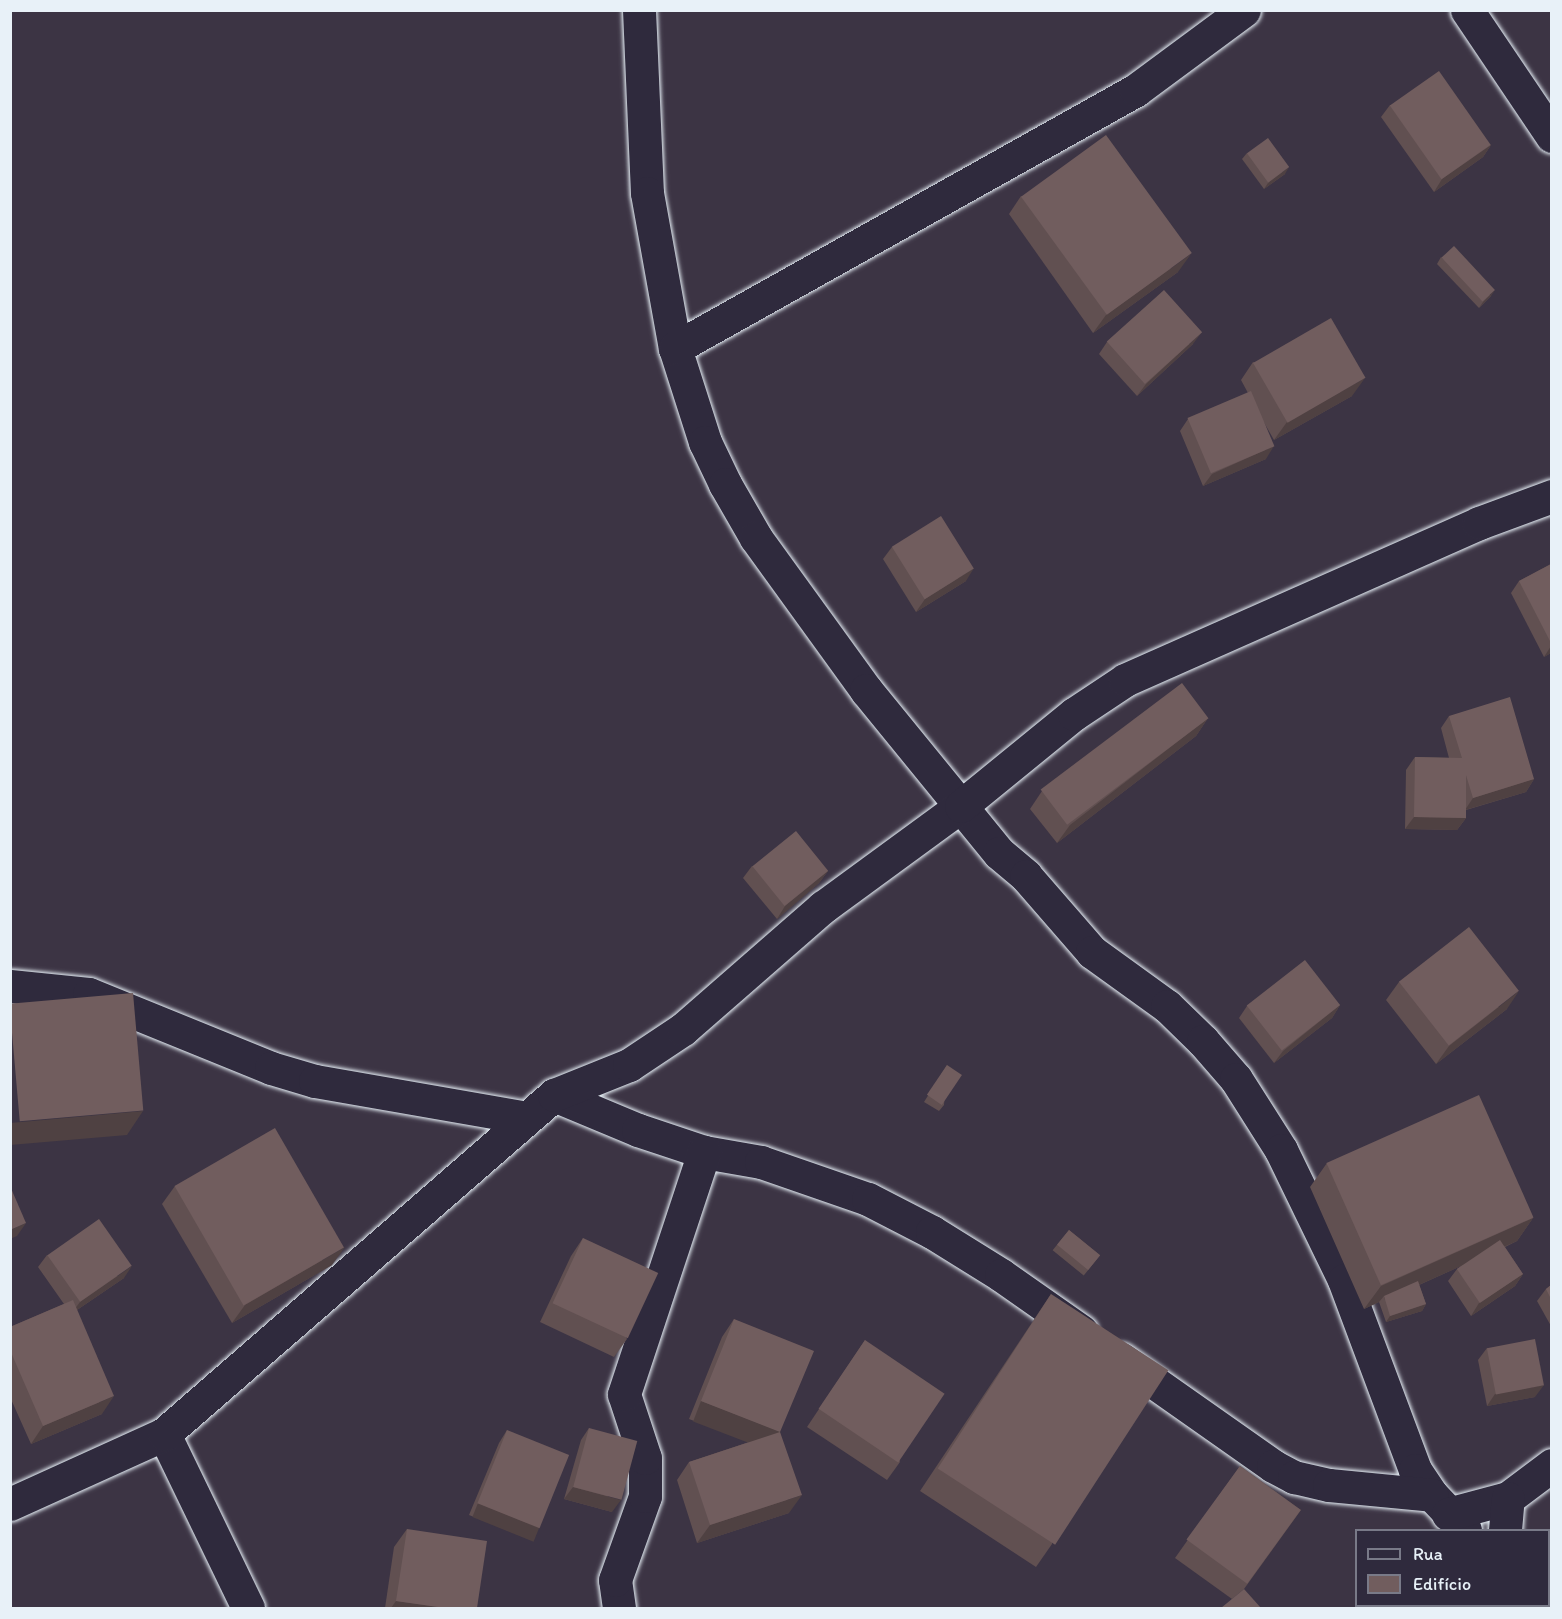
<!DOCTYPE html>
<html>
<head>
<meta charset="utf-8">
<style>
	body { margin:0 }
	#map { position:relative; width:1562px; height:1619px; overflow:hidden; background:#3c3444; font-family:Itim,sans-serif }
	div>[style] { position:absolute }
	.roads { filter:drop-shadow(0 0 2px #e8f1f8) drop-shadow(0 0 2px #e8f1f8) }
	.minor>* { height:33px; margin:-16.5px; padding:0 16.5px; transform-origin:16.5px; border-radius:16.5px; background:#2f2a3d }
	.wall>* { inset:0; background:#615051; transform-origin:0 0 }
	.shaded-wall>* { inset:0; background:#4f4142; transform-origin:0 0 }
	.building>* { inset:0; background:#715d5e; transform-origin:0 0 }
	span { translate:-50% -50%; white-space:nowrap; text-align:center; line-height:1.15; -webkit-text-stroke:6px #2f2a3d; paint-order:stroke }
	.frame { position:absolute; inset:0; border:12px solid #e8f1f8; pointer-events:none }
	.legend { position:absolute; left:1355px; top:1529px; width:195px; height:78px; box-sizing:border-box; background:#2f2a3d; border:2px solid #797a88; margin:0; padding:8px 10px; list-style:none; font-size:18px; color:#e8f1f8 }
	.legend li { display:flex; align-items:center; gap:12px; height:30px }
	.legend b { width:30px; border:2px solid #797a88 }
</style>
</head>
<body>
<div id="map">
	<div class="roads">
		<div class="minor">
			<div style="left:639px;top:10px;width:183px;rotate:87.5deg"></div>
			<div style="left:647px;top:193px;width:158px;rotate:79.8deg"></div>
			<div style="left:675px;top:348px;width:99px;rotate:72.3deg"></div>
			<div style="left:705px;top:442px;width:47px;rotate:64.5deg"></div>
			<div style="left:725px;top:484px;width:62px;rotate:60.1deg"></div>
			<div style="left:756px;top:538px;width:188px;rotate:54.1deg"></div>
			<div style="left:866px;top:690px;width:210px;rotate:50.8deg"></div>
			<div style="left:999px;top:853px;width:35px;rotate:40deg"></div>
			<div style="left:1026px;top:876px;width:101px;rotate:49deg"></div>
			<div style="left:1092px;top:952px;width:92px;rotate:35.8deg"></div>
			<div style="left:1167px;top:1006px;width:50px;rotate:44.2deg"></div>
			<div style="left:1203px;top:1041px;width:50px;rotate:49deg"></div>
			<div style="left:1236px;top:1079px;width:84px;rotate:57.6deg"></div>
			<div style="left:1281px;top:1150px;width:144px;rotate:64.1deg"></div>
			<div style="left:1344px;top:1280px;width:203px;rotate:69.5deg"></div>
			<div style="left:1415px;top:1470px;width:30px;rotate:56deg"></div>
			<div style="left:1432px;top:1495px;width:48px;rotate:46.7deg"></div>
			<div style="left:1467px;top:10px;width:152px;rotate:56deg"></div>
			<div style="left:675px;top:348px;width:528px;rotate:-29.23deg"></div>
			<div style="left:1136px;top:90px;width:134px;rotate:-36.5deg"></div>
			<div style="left:10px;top:986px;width:79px;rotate:5.8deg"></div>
			<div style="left:89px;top:994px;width:196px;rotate:22.1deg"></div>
			<div style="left:271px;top:1068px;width:46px;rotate:16.5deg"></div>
			<div style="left:315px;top:1081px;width:214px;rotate:9.9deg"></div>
			<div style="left:554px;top:1095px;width:91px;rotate:22.6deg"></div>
			<div style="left:638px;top:1130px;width:70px;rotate:18.4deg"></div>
			<div style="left:704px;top:1152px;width:58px;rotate:10deg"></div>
			<div style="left:761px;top:1162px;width:113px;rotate:19.1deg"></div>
			<div style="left:868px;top:1199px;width:72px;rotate:27.3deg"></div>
			<div style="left:932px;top:1232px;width:81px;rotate:31.9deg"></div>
			<div style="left:1001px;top:1275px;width:98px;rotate:35deg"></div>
			<div style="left:1121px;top:1359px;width:186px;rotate:35.1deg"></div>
			<div style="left:1273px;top:1466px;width:24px;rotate:28deg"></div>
			<div style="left:1294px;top:1477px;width:36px;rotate:13deg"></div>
			<div style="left:1329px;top:1485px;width:103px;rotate:5.5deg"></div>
			<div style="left:164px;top:1434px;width:193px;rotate:64.2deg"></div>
			<div style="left:10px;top:1504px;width:169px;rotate:-24.4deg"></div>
			<div style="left:164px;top:1434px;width:517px;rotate:-41deg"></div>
			<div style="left:554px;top:1095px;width:81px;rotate:-21.8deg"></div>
			<div style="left:629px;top:1065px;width:65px;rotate:-33.7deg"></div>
			<div style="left:683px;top:1029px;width:186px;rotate:-41.1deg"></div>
			<div style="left:823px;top:907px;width:171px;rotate:-36.2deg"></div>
			<div style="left:961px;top:806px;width:146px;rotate:-39.2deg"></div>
			<div style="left:1074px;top:714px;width:61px;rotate:-33.7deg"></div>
			<div style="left:1125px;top:680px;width:387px;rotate:-23.9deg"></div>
			<div style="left:1479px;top:523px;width:78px;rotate:-20.3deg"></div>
			<div style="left:1448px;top:1514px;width:62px;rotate:-14.9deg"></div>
			<div style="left:1508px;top:1498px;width:55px;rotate:-36.9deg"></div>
			<div style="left:1505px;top:1530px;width:32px;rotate:-85deg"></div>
			<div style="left:1540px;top:1606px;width:3px;rotate:45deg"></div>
			<div style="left:619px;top:1608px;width:28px;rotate:-98deg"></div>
			<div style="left:615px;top:1580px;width:89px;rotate:-70.3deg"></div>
			<div style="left:645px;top:1496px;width:38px;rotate:-90deg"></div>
			<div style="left:645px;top:1458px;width:67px;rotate:-108.2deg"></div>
			<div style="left:624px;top:1394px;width:255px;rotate:-71.7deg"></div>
		</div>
	</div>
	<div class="wall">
		<div style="clip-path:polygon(1390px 105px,1491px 145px,1483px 157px,1434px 192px,1381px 117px)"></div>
		<div style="clip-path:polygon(1247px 153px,1285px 174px,1264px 189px,1242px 159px)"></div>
		<div style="clip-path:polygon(1021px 196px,1178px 272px,1093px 333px,1009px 214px)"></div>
		<div style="clip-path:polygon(1441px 257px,1491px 296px,1479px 308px,1437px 264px)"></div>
		<div style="clip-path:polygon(1107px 342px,1193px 344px,1137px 396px,1099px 354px)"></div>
		<div style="clip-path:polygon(1253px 362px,1352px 396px,1274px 440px,1262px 419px,1266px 459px,1203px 486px,1180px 431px,1188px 419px,1248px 393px,1241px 380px)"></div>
		<div style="clip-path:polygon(892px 547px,966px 581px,916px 612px,883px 559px)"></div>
		<div style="clip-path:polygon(1551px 564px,1551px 653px,1544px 657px,1511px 593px,1519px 581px)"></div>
		<div style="clip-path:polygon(1449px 716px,1534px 779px,1526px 792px,1466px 810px,1466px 818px,1457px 830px,1405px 829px,1406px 770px,1415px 757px,1449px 758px,1441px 728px)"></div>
		<div style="clip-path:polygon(1208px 718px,1196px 736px,1057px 843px,1030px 809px,1042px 791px)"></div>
		<div style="clip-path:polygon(752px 866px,828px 871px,819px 883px,777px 919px,743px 878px)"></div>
		<div style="clip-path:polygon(1399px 982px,1507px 1009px,1436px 1064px,1386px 1000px)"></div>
		<div style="clip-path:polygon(1340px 1005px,1332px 1018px,1274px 1063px,1239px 1018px,1247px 1006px)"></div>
		<div style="clip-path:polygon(947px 1065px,944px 1105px,939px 1111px,924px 1102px)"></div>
		<div style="clip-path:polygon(1327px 1163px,1533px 1218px,1517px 1241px,1505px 1247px,1523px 1274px,1515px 1286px,1471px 1316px,1448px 1281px,1457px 1269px,1461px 1266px,1419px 1285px,1426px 1304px,1422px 1311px,1386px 1322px,1379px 1302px,1364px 1309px,1310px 1187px)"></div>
		<div style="clip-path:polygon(175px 1186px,332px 1265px,232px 1323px,162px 1204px)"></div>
		<div style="left:1069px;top:1230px;width:40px;height:26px;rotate:39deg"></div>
		<div style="clip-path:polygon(583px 1238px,627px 1339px,614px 1357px,540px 1322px,571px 1256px)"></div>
		<div style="clip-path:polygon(47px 1255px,124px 1278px,77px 1310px,102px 1414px,31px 1444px,10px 1397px,10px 1327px,64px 1304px,38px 1267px)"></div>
		<div style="clip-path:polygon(1551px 1285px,1551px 1326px,1537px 1301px,1546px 1289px)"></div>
		<div style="clip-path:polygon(1051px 1294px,1052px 1544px,1036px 1567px,920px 1491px)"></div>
		<div style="clip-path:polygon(734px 1319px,780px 1432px,789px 1513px,697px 1543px,677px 1480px,689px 1462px,749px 1442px,689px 1419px,722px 1337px)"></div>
		<div style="clip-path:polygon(865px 1340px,900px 1462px,887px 1480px,807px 1427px)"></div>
		<div style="clip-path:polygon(1487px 1348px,1535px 1397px,1487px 1406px,1478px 1360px)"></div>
		<div style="clip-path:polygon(589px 1428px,612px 1512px,564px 1499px,581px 1440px)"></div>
		<div style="clip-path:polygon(507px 1430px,531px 1540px,469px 1515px,499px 1443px)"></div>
		<div style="clip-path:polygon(1240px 1466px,1301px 1510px,1244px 1589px,1232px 1599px,1175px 1558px)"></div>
		<div style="clip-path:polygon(407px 1529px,477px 1608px,385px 1608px,394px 1547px)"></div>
	</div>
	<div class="shaded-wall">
		<div style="clip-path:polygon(1491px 145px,1483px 157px,1434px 192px,1442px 179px)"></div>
		<div style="clip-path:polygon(1289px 167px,1285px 174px,1264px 189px,1268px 183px)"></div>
		<div style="clip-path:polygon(1191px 254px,1178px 272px,1093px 333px,1106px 315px)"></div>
		<div style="clip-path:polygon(1495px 290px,1491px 296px,1479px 308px,1483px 302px)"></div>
		<div style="clip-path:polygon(1202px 332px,1193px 344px,1137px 396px,1146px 384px)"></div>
		<div style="clip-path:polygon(1365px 378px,1352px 396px,1274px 440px,1287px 422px)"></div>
		<div style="clip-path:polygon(1274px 446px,1266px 459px,1203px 486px,1212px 474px)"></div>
		<div style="clip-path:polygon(974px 568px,966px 581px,916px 612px,925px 599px)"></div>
		<div style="clip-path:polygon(1551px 646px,1551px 653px,1544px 657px)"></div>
		<div style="clip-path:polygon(1208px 718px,1196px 736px,1057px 843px,1070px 825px)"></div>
		<div style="clip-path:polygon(1534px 779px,1526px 792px,1465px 810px,1473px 798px)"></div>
		<div style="clip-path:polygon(1414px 817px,1466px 818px,1457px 830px,1405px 829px)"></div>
		<div style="clip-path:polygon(828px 871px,819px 883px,777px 919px,785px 906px)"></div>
		<div style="clip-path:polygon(1519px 991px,1507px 1009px,1436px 1064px,1449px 1046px)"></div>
		<div style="clip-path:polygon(1340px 1005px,1332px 1018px,1274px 1063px,1283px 1051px)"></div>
		<div style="clip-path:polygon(143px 1111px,127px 1135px,10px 1145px,10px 1123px)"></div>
		<div style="clip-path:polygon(1533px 1218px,1517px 1241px,1385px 1300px,1384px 1296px,1379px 1302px,1364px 1309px,1381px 1286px)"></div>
		<div style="clip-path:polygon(26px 1223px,17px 1236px,10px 1239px,10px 1230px)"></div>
		<div style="clip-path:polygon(345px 1247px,332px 1265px,232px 1323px,245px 1305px)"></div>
		<div style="clip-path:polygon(132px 1266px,124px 1278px,71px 1314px,80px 1302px)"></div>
		<div style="clip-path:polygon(1523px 1274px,1515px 1286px,1471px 1316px,1479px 1303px)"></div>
		<div style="clip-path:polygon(1426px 1304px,1422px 1311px,1386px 1322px,1390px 1316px)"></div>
		<div style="clip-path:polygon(1544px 1385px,1535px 1397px,1487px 1406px,1495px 1394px)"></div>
		<div style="clip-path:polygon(114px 1396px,102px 1414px,31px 1444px,43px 1426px)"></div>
		<div style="left:701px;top:1401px;width:85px;height:22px;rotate:21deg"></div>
		<div style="clip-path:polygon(573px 1487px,621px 1500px,612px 1512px,564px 1499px)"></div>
		<div style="clip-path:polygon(802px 1495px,789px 1513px,697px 1543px,710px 1525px)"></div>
		<div style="left:478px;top:1503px;width:66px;height:15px;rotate:22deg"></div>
		<div style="clip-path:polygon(396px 1601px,445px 1608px,391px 1608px)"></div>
	</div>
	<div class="building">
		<div style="left:1439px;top:71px;width:90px;height:60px;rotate:55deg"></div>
		<div style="left:1106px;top:135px;width:146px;height:105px;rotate:54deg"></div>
		<div style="left:1268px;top:138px;width:36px;height:26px;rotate:54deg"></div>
		<div style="left:1454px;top:246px;width:60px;height:17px;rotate:47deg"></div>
		<div style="left:1164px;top:290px;width:57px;height:77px;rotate:48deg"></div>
		<div style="left:1331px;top:318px;width:69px;height:90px;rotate:60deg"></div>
		<div style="left:1251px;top:391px;width:60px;height:69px;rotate:67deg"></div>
		<div style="left:941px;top:516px;width:62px;height:58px;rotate:58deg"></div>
		<div style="clip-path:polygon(1551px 564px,1551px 643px,1519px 581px)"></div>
		<div style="left:1182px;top:683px;width:44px;height:177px;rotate:53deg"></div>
		<div style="clip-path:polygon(1510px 697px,1534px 779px,1473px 798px,1466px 775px,1466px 818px,1414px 817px,1415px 757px,1462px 758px,1449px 716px)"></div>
		<div style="left:796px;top:831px;width:51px;height:56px;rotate:51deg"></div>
		<div style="left:1469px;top:927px;width:81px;height:89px;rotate:52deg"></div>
		<div style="left:1305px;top:960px;width:57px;height:74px;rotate:52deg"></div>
		<div style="left:133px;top:993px;width:118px;height:124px;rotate:85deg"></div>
		<div style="left:947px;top:1065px;width:18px;height:36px;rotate:34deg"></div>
		<div style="left:1479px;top:1095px;width:134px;height:167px;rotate:66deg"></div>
		<div style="left:275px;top:1128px;width:138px;height:116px;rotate:60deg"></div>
		<div style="clip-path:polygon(10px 1186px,26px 1223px,10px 1230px)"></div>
		<div style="left:99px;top:1219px;width:57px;height:63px;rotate:55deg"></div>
		<div style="left:1069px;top:1230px;width:40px;height:19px;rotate:39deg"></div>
		<div style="left:583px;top:1238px;width:83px;height:72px;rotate:25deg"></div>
		<div style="left:1500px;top:1240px;width:41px;height:52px;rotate:56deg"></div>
		<div style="clip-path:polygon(1418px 1281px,1426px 1304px,1390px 1316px,1384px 1296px)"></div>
		<div style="clip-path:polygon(1551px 1285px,1551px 1299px,1546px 1289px)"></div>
		<div style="left:1051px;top:1294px;width:140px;height:208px;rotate:33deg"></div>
		<div style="clip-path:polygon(73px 1300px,114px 1396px,43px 1426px,10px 1350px,10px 1327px)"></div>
		<div style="clip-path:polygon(734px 1319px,814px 1351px,780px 1432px,802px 1495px,710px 1525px,689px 1462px,780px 1432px,701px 1401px)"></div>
		<div style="left:1535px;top:1339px;width:47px;height:49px;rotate:79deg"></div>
		<div style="left:865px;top:1340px;width:96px;height:83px;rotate:34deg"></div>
		<div style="left:589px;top:1428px;width:50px;height:61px;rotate:15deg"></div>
		<div style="left:507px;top:1430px;width:67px;height:79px;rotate:22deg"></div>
		<div style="left:1240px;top:1466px;width:75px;height:91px;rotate:36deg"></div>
		<div style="clip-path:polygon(407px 1529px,487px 1541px,477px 1608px,445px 1608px,396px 1601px)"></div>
		<div style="clip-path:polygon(1244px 1589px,1261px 1608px,1221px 1608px)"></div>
		<div style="clip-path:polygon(1431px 1605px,1458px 1605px,1460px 1608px,1427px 1608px)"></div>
	</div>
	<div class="frame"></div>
	<ul class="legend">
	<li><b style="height:8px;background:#2f2a3d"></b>Rua</li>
	<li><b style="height:16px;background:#715d5e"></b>Edifício</li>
	</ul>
</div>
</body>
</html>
